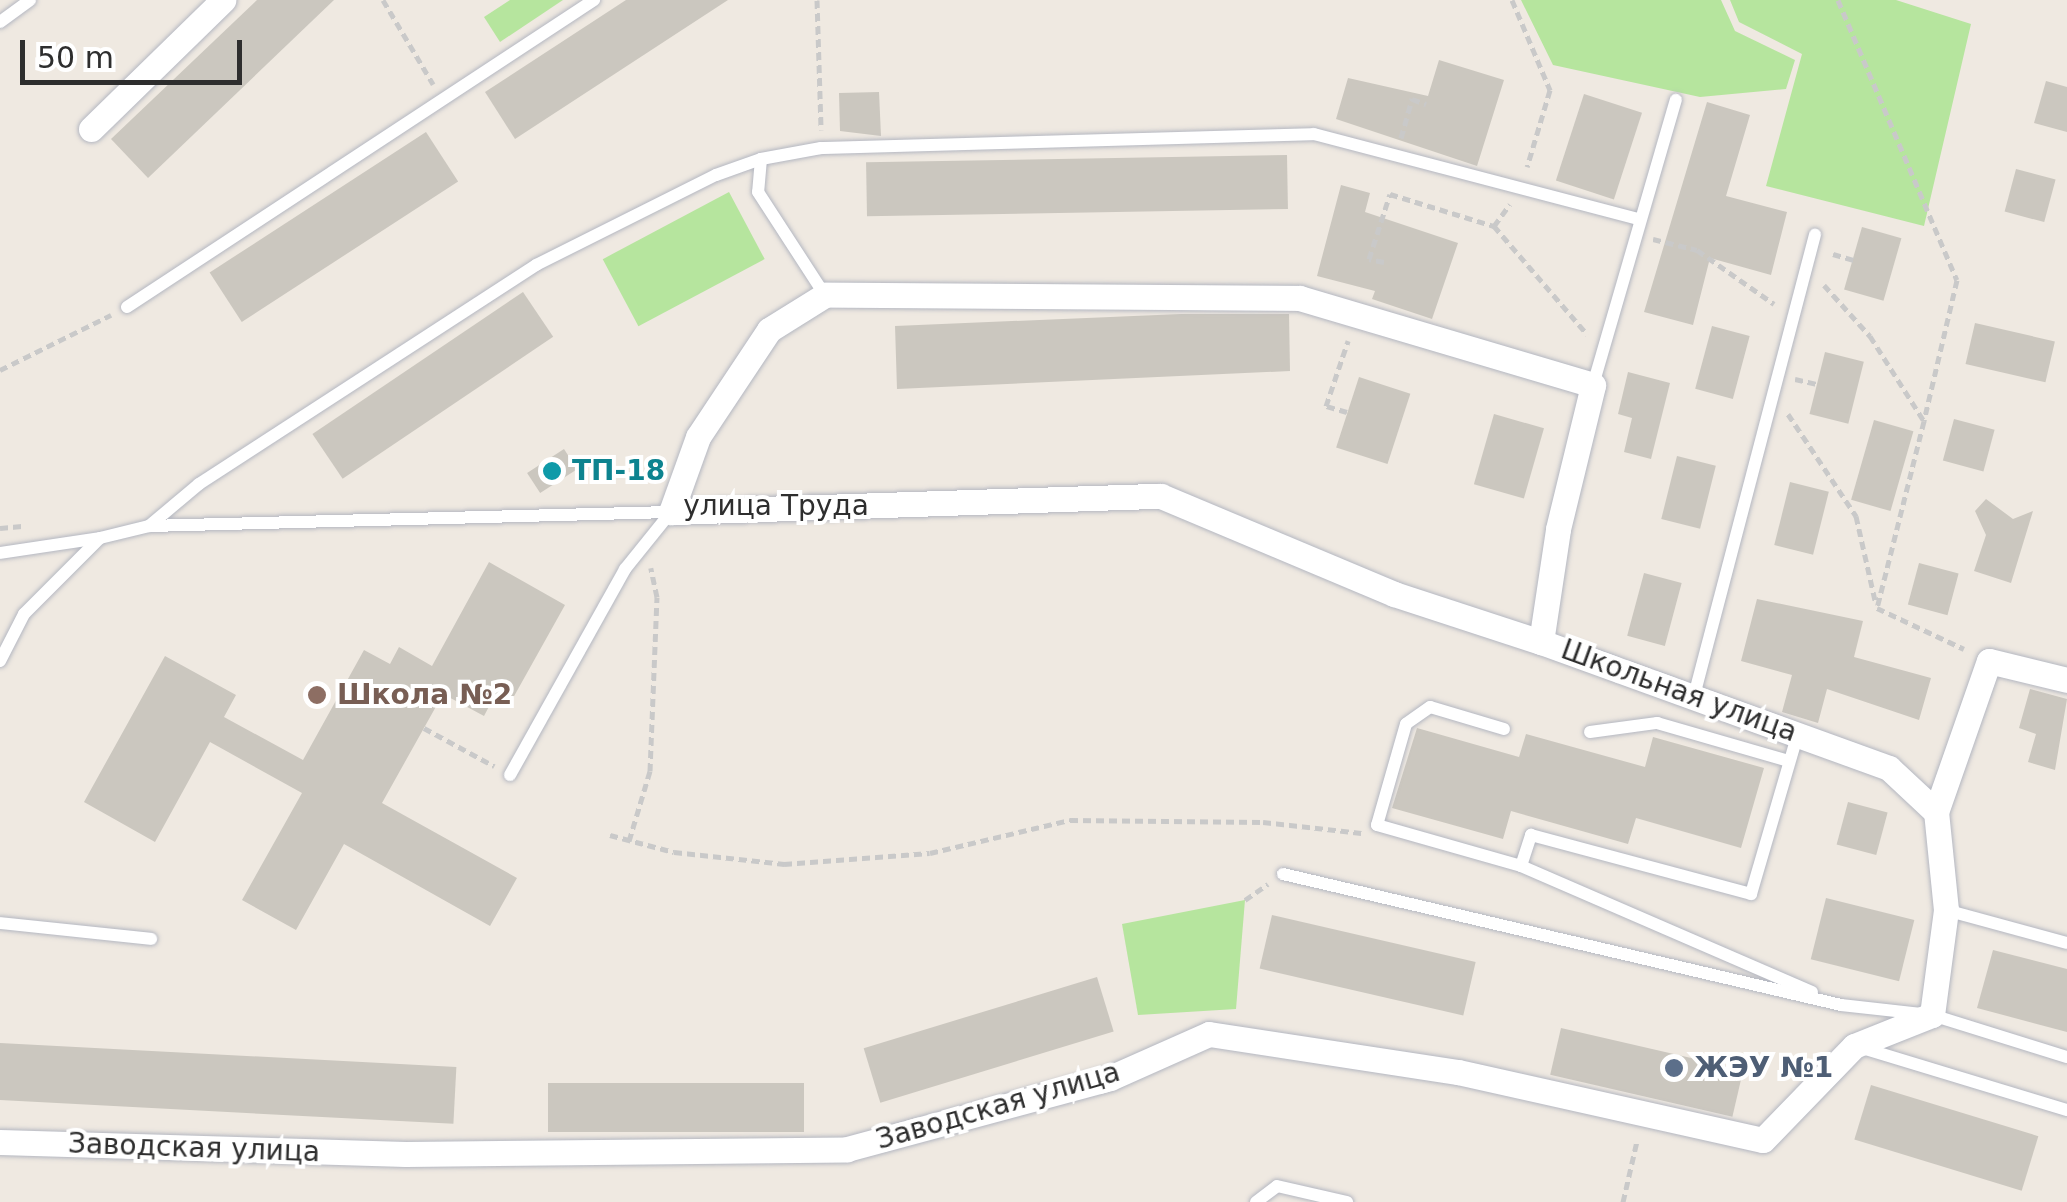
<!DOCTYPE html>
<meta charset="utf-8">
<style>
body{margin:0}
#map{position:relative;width:2067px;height:1202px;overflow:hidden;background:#efe9e1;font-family:"DejaVu Sans",sans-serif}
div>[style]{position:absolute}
.green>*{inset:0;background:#b6e59e;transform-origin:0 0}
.building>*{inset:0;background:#cbc7bf;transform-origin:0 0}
.path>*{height:5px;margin-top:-2.5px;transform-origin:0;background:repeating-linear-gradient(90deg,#c9c9c9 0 8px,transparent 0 13px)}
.roads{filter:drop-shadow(0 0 2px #b4b7c1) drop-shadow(0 0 2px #b4b7c1)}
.service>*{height:12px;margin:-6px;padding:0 6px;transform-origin:6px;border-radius:6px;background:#fff}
.minor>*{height:25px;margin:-12.5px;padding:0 12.5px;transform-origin:12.5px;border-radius:12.5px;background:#fff}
.dots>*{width:28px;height:28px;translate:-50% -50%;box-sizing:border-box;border:5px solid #fff;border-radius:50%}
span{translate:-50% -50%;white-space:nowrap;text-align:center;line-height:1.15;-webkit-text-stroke:8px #fff;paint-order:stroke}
.culture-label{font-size:28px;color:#0d838f;font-weight:700}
.left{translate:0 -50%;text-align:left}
.street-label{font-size:28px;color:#2e2e2e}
.education-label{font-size:28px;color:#785e54;font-weight:700}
.service-label{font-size:28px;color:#4e5e75;font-weight:700}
.scale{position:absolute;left:20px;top:40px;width:222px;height:45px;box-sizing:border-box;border:5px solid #2e2e2e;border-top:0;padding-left:12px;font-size:30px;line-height:35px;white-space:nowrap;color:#2e2e2e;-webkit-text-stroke:8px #fff;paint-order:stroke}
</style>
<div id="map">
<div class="green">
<i style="clip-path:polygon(510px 0,563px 0,500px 42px,484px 17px)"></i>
<i style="clip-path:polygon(1521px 0,1721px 0,1735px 31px,1795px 60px,1786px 89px,1700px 97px,1553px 65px)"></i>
<i style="clip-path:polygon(1730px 0,1896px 0,1971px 24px,1924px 226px,1766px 186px,1802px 54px,1739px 22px)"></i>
<i style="left:729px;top:192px;width:76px;height:143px;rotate:62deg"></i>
<i style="clip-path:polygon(1245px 900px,1236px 1009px,1138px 1015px,1122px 924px)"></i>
</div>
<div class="building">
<i style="clip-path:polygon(257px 0,334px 0,148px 178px,111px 139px)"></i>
<i style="clip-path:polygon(626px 0,728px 0,515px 139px,485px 92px)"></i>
<i style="clip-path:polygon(1439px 60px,1504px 80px,1477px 166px,1336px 119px,1348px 78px,1428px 96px)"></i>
<i style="clip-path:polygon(2046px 81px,2067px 87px,2067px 132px,2034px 123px)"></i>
<i style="clip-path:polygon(879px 92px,881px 136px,840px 131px,839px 93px)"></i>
<i style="left:1584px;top:94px;width:61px;height:91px;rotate:18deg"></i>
<i style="clip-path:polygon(1707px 102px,1750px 115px,1726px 196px,1787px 212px,1771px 275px,1710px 258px,1693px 325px,1644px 312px)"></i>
<i style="left:426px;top:132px;width:59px;height:258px;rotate:57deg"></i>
<i style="left:1287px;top:155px;width:54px;height:421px;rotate:89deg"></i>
<i style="left:2016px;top:169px;width:41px;height:44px;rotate:15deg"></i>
<i style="clip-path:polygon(1341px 185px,1370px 193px,1365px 212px,1458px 243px,1432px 319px,1372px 299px,1375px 291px,1317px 276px)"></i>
<i style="left:1862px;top:227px;width:41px;height:65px;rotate:16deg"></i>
<i style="left:523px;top:292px;width:54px;height:254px;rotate:56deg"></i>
<i style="clip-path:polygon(1181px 314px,1289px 314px,1290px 371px,897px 389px,895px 326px)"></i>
<i style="left:1975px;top:323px;width:82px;height:42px;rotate:13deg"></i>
<i style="left:1712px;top:326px;width:39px;height:65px;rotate:15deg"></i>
<i style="left:1825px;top:352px;width:40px;height:64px;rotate:14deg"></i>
<i style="clip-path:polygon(1628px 372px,1670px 383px,1651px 459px,1624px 452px,1632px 418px,1618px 414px)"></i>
<i style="left:1359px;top:377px;width:54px;height:74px;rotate:18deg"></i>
<i style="left:1494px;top:414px;width:52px;height:73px;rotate:16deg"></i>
<i style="left:1954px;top:419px;width:42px;height:43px;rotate:15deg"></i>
<i style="left:1874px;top:420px;width:41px;height:83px;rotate:16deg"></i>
<i style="left:564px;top:449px;width:24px;height:44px;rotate:57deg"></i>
<i style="left:1677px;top:456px;width:40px;height:65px;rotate:14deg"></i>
<i style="left:1790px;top:482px;width:40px;height:65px;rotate:14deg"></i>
<i style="clip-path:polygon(1986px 499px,2013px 519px,2033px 511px,2011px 583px,1974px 571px,1986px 535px,1975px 511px)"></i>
<i style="clip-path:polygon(489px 562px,565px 605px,508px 707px,493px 699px,484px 716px,443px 694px,382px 803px,517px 878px,490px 926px,344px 844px,296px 930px,242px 900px,302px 793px,210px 742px,155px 842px,84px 802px,165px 656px,236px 695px,224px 717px,303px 760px,364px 650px,390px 664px,399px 647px,432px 666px)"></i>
<i style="left:1919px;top:563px;width:41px;height:43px;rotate:15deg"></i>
<i style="left:1644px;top:573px;width:39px;height:65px;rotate:15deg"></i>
<i style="clip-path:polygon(1757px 599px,1863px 621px,1854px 657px,1931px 678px,1919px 720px,1827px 689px,1818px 723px,1782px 712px,1792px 675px,1741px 661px)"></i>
<i style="clip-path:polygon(2030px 689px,2067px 699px,2055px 770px,2028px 762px,2036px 734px,2019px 728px)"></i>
<i style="clip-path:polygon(1417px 728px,1519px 757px,1526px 734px,1645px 767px,1653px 737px,1764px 768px,1741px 848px,1636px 818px,1628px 844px,1511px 811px,1503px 839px,1392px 808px)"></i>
<i style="left:1848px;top:802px;width:41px;height:44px;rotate:15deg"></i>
<i style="left:1826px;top:898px;width:91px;height:63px;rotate:14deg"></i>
<i style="left:1272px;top:915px;width:209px;height:55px;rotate:13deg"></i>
<i style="clip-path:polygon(1993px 950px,2067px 969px,2067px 1032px,1977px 1008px)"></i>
<i style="left:1097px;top:977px;width:57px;height:244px;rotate:73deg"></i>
<i style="left:1561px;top:1028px;width:187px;height:48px;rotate:13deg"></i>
<i style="left:0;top:1043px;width:457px;height:57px;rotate:3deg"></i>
<i style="left:804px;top:1083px;width:49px;height:256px;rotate:90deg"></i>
<i style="left:1871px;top:1085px;width:175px;height:57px;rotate:17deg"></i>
</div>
<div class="path">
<i style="left:383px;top:0;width:98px;rotate:59.2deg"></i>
<i style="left:817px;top:0;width:130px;rotate:88.2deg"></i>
<i style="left:1512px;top:0;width:98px;rotate:67.1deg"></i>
<i style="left:1550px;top:90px;width:80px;rotate:106.6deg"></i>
<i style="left:1838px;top:0;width:304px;rotate:67deg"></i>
<i style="left:1957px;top:280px;width:145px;rotate:103.2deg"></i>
<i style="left:1401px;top:138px;width:41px;rotate:-74.2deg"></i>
<i style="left:1412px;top:99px;width:15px;rotate:20deg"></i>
<i style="left:1494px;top:226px;width:27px;rotate:-54deg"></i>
<i style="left:1653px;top:239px;width:45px;rotate:14deg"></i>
<i style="left:1697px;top:250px;width:94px;rotate:35deg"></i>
<i style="left:1833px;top:254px;width:22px;rotate:16deg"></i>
<i style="left:1384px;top:262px;width:15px;rotate:-169deg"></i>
<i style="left:1369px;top:259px;width:68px;rotate:-72.1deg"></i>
<i style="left:1390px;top:194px;width:109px;rotate:17.1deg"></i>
<i style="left:1494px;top:226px;width:143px;rotate:49.3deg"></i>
<i style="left:1824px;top:285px;width:69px;rotate:48deg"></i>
<i style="left:1870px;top:336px;width:101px;rotate:57.6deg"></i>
<i style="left:1924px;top:421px;width:193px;rotate:104.1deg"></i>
<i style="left:1877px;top:608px;width:96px;rotate:25.2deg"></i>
<i style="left:0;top:370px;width:124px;rotate:-26.4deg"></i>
<i style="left:1795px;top:379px;width:23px;rotate:13deg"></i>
<i style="left:1347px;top:412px;width:22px;rotate:-164deg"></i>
<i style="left:1326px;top:406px;width:69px;rotate:-71.3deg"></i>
<i style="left:1788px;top:414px;width:123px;rotate:56.3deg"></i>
<i style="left:1856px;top:516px;width:91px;rotate:77.3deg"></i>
<i style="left:0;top:528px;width:22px;rotate:-5deg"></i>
<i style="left:424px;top:728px;width:80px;rotate:28.5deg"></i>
<i style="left:610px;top:835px;width:66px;rotate:14.9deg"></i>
<i style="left:674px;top:852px;width:111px;rotate:6.2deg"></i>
<i style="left:784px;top:864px;width:146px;rotate:-4.3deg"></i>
<i style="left:930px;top:853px;width:144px;rotate:-13.3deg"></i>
<i style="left:1070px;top:820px;width:193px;rotate:0.6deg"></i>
<i style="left:1263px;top:822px;width:99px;rotate:6.4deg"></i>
<i style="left:629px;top:841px;width:73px;rotate:-73.3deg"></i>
<i style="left:650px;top:771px;width:174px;rotate:-87.7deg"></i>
<i style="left:657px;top:597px;width:30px;rotate:-102deg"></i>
<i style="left:1245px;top:900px;width:28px;rotate:-35deg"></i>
<i style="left:1623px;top:1202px;width:63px;rotate:-77.1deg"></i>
</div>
<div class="roads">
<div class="service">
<i style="left:0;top:22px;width:37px;rotate:-36deg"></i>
<i style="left:761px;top:159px;width:33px;rotate:95deg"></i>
<i style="left:758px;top:192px;width:123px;rotate:57deg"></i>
<i style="left:127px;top:307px;width:559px;rotate:-33.32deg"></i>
<i style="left:1593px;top:385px;width:297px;rotate:-73.8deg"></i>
<i style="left:149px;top:526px;width:65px;rotate:-40deg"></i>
<i style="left:199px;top:484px;width:402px;rotate:-33deg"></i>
<i style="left:536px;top:265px;width:201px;rotate:-26.6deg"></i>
<i style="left:716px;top:175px;width:48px;rotate:-19.6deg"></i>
<i style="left:761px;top:159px;width:61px;rotate:-10.4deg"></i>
<i style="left:821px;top:148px;width:493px;rotate:-1.6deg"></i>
<i style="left:1314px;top:134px;width:336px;rotate:14.7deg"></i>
<i style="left:0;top:553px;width:101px;rotate:-8.5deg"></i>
<i style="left:0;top:661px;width:53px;rotate:-62.9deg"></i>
<i style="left:24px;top:614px;width:107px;rotate:-45deg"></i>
<i style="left:100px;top:538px;width:50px;rotate:-13.8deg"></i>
<i style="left:149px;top:526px;width:522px;rotate:-1.54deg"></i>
<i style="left:1695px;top:692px;width:473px;rotate:-75.3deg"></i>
<i style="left:1504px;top:729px;width:77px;rotate:-163.4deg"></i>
<i style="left:1430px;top:707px;width:29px;rotate:145deg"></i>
<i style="left:1406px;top:724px;width:105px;rotate:106deg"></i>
<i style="left:1377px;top:825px;width:150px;rotate:15.9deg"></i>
<i style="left:1521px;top:866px;width:317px;rotate:23.4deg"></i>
<i style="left:1590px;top:732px;width:68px;rotate:-7.7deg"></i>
<i style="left:1657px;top:723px;width:137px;rotate:16.1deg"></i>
<i style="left:510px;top:775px;width:236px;rotate:-60.8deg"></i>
<i style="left:625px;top:569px;width:73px;rotate:-51.1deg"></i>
<i style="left:1521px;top:866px;width:33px;rotate:-72deg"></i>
<i style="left:1531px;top:835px;width:228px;rotate:15deg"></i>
<i style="left:1751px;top:894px;width:168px;rotate:-73.7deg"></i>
<i style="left:1283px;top:874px;width:573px;rotate:13.21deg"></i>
<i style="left:1841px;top:1005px;width:92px;rotate:6.3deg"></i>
<i style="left:1932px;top:1015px;width:141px;rotate:17.3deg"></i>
<i style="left:1946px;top:910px;width:125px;rotate:15.3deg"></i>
<i style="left:0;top:923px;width:152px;rotate:6deg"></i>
<i style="left:1859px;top:1047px;width:217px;rotate:16.9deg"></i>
<i style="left:1256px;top:1202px;width:26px;rotate:-37deg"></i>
<i style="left:1277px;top:1186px;width:72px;rotate:12.9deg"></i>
</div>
<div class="minor">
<i style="left:91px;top:129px;width:185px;rotate:-44.3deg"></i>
<i style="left:1936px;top:812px;width:160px;rotate:-70.7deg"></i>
<i style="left:1989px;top:661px;width:80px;rotate:13.7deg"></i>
<i style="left:0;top:1142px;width:406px;rotate:1.7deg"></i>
<i style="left:406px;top:1154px;width:441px;rotate:-0.6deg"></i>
<i style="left:847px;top:1149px;width:272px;rotate:-15.1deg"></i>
<i style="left:1110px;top:1078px;width:108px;rotate:-24deg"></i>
<i style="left:1209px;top:1034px;width:252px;rotate:8.7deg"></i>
<i style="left:1458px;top:1072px;width:312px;rotate:12.6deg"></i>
<i style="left:1763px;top:1140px;width:131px;rotate:-45.9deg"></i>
<i style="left:1854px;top:1046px;width:84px;rotate:-21.7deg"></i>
<i style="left:1932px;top:1015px;width:106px;rotate:-82.4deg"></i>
<i style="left:1946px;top:910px;width:99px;rotate:-95.8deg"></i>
<i style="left:1936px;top:812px;width:64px;rotate:-136.9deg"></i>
<i style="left:1889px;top:768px;width:370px;rotate:-160.1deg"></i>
<i style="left:1541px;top:642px;width:114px;rotate:-81.4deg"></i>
<i style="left:1558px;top:529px;width:148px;rotate:-76.3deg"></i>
<i style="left:1593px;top:385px;width:306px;rotate:-163.5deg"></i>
<i style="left:1300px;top:298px;width:475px;rotate:-179.6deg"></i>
<i style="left:825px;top:295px;width:66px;rotate:148deg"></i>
<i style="left:769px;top:330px;width:128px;rotate:123.6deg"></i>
<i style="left:698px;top:437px;width:80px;rotate:109.8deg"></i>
<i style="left:671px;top:512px;width:490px;rotate:-1.9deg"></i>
<i style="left:1161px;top:496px;width:253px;rotate:22.8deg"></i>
<i style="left:1394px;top:594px;width:155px;rotate:18.1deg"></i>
</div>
</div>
<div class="dots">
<i style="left:552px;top:471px;background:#0f9aa8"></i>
<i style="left:317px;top:695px;background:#8d6e63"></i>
<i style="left:1674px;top:1068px;background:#5c6f8a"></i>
</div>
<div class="culture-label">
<span class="left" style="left:572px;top:471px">ТП-18</span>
</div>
<div class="street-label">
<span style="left:776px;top:506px">улица Труда</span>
<span style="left:1679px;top:691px;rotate:20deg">Школьная улица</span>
<span style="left:998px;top:1106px;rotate:-16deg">Заводская улица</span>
<span style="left:194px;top:1148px;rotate:2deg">Заводская улица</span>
</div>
<div class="education-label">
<span class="left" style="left:337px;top:695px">Школа №2</span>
</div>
<div class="service-label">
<span class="left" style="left:1694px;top:1068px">ЖЭУ №1</span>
</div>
<div class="scale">50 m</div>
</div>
